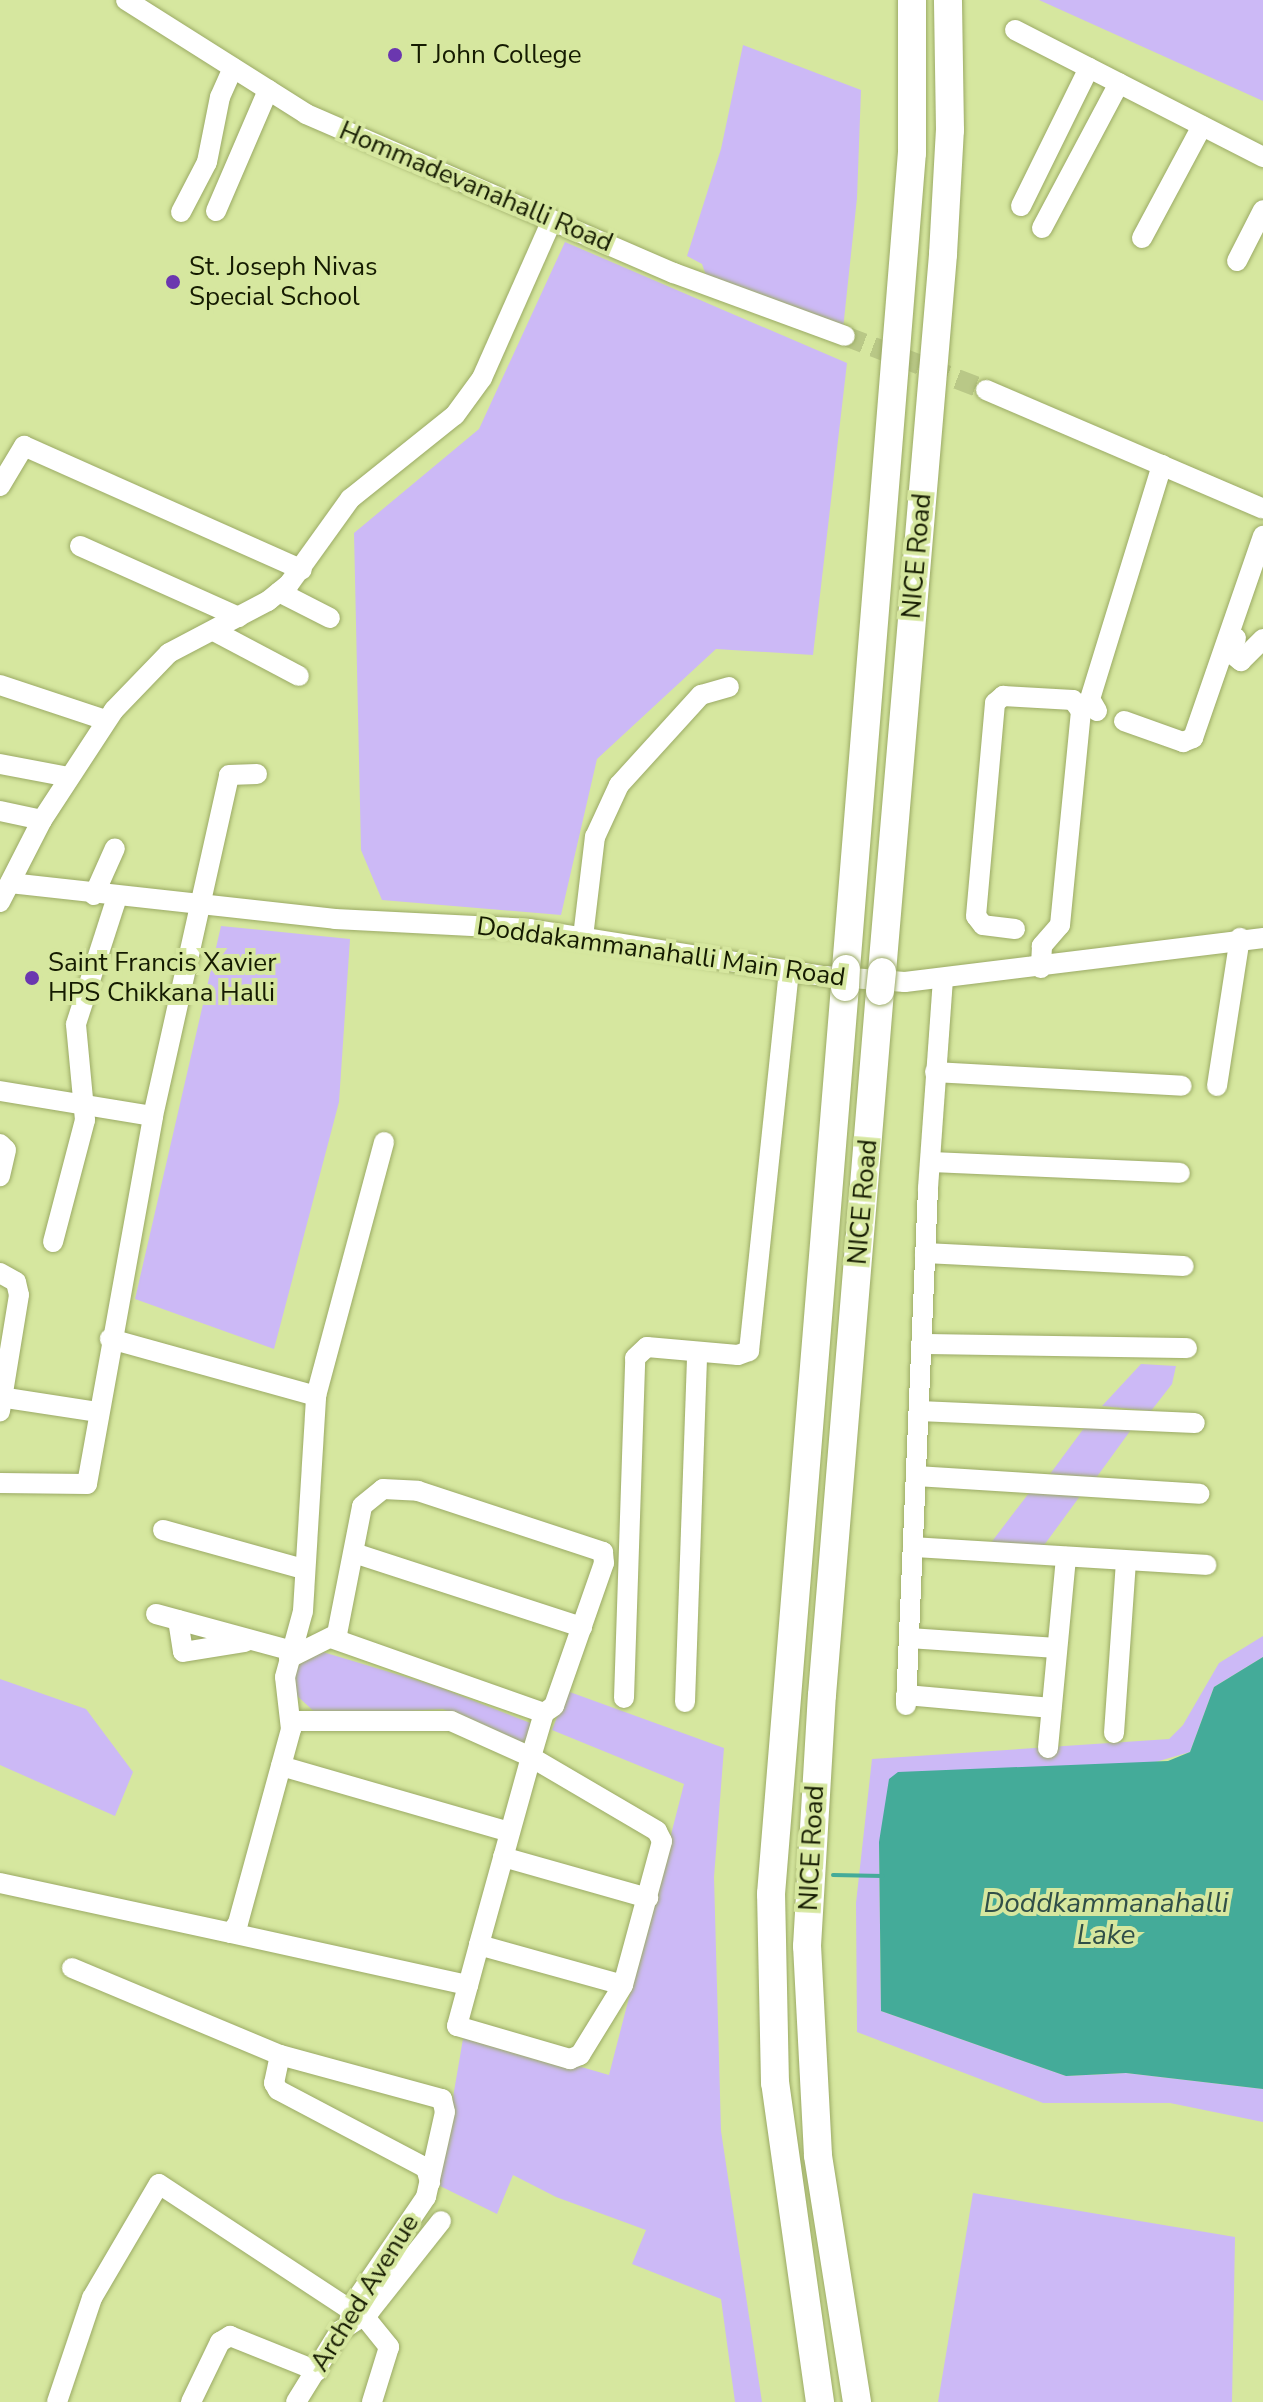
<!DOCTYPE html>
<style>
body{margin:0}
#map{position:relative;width:1263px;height:2402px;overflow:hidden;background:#d6e79f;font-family:"Nunito Sans",sans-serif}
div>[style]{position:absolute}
.green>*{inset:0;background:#ccb9f6}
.water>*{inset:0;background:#44ab99}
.stream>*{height:4px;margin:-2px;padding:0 2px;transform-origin:2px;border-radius:2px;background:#44ab99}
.minor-tunnel>*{height:20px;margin-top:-10px;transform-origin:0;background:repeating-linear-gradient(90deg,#b9c887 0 20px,transparent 0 30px)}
.roads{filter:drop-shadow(0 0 2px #9baa65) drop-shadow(0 0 2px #9baa65)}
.minor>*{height:20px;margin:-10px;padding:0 10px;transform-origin:10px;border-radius:10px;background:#fff}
.highway>*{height:28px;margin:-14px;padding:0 14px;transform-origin:14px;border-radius:14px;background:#fff}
.bridges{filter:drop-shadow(0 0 2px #9baa65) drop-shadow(0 0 2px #9baa65)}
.highway-bridge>*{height:28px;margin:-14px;padding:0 14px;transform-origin:14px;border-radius:14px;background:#fff}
.dots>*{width:22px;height:22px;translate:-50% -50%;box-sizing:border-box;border:4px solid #d6e79f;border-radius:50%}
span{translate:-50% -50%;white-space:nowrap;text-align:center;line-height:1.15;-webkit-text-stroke:8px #d6e79f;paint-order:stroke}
.poi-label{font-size:26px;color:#151b01}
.left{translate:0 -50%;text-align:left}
.street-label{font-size:26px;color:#151b01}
.water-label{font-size:28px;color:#304f48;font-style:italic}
</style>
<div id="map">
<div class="green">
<i style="clip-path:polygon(1039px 0,1263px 0,1263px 101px)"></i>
<i style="clip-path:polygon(743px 45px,861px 90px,857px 198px,843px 329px,708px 281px,702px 264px,687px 256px,721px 149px)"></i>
<i style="clip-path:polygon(565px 242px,847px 363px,813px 655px,716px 649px,597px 759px,561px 915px,382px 900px,361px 850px,354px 533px,479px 429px)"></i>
<i style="clip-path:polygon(221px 926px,350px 939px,339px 1102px,274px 1349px,135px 1299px)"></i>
<i style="clip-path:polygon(1141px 1364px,1176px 1366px,1172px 1384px,1151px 1411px,1102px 1406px)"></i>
<i style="clip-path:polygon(1087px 1424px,1133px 1427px,1096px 1478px,1050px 1474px)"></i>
<i style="clip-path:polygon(1032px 1489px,1083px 1492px,1042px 1548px,990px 1544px)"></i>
<i style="clip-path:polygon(1263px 1636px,1263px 1657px,1214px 1687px,1190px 1752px,879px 1842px,881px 2011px,1066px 2076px,1126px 2073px,1263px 2089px,1263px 2122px,1170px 2103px,1043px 2103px,857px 2032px,856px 1903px,872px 1759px,1169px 1739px,1183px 1725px,1219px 1663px)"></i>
<i style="clip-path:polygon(323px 1652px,436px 1686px,533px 1724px,527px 1747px,443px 1709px,319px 1716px,294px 1693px,291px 1679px,301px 1661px)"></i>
<i style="clip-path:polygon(0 1679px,86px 1709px,133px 1772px,115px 1816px,0 1765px)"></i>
<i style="clip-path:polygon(567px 1691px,724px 1748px,714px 1877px,721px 2131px,762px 2402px,735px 2402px,721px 2299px,632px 2264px,646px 2230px,556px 2197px,513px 2175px,497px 2214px,438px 2185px,464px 2033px,609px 2075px,684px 1784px,552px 1730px)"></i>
<i style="clip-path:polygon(973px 2193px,1235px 2237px,1232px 2402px,938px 2402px)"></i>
</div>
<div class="water">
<i style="clip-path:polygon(1263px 1657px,1263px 2089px,1126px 2073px,1066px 2076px,881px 2011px,879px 1842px,889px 1779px,898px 1772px,1168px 1761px,1190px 1752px,1214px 1687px)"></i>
</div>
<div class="stream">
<i style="left:833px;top:1875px;width:50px;rotate:1.1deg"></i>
</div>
<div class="minor-tunnel">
<i style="left:845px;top:336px;width:151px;rotate:21deg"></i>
</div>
<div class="roads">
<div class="minor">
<i style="left:126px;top:0;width:213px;rotate:32.3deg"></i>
<i style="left:306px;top:114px;width:401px;rotate:23.4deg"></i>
<i style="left:674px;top:273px;width:182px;rotate:20.2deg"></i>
<i style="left:1015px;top:30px;width:279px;rotate:27.1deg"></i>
<i style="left:1021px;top:206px;width:154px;rotate:-63.8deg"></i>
<i style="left:216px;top:211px;width:132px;rotate:-66.7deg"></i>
<i style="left:181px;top:212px;width:56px;rotate:-62.5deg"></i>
<i style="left:207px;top:162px;width:66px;rotate:-78.7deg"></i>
<i style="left:220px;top:97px;width:32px;rotate:-66deg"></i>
<i style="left:1042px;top:228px;width:164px;rotate:-62deg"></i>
<i style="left:1142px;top:238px;width:127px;rotate:-61.8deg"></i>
<i style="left:1237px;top:261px;width:57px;rotate:-63deg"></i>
<i style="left:986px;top:390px;width:301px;rotate:23.2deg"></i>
<i style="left:0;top:486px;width:47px;rotate:-59deg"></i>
<i style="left:24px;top:446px;width:304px;rotate:24deg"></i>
<i style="left:80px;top:546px;width:174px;rotate:24.1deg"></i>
<i style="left:279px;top:592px;width:57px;rotate:27deg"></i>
<i style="left:214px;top:631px;width:96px;rotate:27.9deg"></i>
<i style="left:1236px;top:638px;width:16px;rotate:108deg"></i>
<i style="left:1231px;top:653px;width:13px;rotate:39deg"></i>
<i style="left:1241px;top:661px;width:31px;rotate:-45deg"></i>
<i style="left:0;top:685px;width:111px;rotate:18.4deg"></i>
<i style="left:1097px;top:711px;width:14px;rotate:-120deg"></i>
<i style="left:1090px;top:699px;width:245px;rotate:-72.9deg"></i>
<i style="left:1124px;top:721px;width:63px;rotate:19.6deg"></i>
<i style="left:1183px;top:742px;width:11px;rotate:-22deg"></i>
<i style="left:1193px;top:738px;width:214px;rotate:-70.9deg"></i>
<i style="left:0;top:764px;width:70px;rotate:10.7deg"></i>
<i style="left:0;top:811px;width:43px;rotate:12.1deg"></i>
<i style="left:10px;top:883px;width:327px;rotate:6.3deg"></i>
<i style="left:335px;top:919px;width:195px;rotate:2.9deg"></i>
<i style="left:530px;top:929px;width:299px;rotate:9.1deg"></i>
<i style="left:825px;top:976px;width:80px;rotate:4.3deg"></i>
<i style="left:905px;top:982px;width:361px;rotate:-7deg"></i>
<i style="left:94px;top:895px;width:51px;rotate:-65.9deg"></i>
<i style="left:0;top:902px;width:92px;rotate:-62.9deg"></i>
<i style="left:42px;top:820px;width:131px;rotate:-56.8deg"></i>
<i style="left:114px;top:710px;width:79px;rotate:-46deg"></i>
<i style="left:169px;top:653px;width:112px;rotate:-27.7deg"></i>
<i style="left:268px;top:601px;width:27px;rotate:-39deg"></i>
<i style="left:289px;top:584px;width:105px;rotate:-54.3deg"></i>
<i style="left:350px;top:499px;width:134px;rotate:-38.7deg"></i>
<i style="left:455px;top:415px;width:46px;rotate:-53.9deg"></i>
<i style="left:482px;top:378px;width:173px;rotate:-66.1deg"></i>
<i style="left:1015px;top:929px;width:32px;rotate:-173deg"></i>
<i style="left:983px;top:925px;width:11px;rotate:-128deg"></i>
<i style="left:976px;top:916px;width:214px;rotate:-84.9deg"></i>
<i style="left:995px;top:703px;width:11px;rotate:-41deg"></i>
<i style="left:1003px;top:696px;width:70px;rotate:3.3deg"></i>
<i style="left:1073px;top:700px;width:14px;rotate:54deg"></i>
<i style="left:1081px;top:711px;width:215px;rotate:95.6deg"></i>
<i style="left:1060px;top:925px;width:28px;rotate:131deg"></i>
<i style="left:1042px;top:946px;width:22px;rotate:93deg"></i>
<i style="left:583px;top:937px;width:101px;rotate:-83.2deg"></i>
<i style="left:595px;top:837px;width:57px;rotate:-65.2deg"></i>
<i style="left:619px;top:785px;width:122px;rotate:-47.7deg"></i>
<i style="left:701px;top:695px;width:29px;rotate:-16deg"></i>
<i style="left:935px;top:1072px;width:247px;rotate:3.2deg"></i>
<i style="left:1217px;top:1086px;width:150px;rotate:-81.2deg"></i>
<i style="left:0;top:1091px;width:155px;rotate:9.3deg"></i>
<i style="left:0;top:1144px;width:8px;rotate:45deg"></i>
<i style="left:6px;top:1150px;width:27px;rotate:103deg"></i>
<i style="left:930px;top:1162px;width:250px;rotate:2.5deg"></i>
<i style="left:53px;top:1242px;width:126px;rotate:-75.3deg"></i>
<i style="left:85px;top:1120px;width:96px;rotate:-95.4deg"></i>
<i style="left:76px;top:1024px;width:133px;rotate:-72.1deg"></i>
<i style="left:925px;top:1253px;width:259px;rotate:2.9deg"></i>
<i style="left:0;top:1273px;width:18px;rotate:29deg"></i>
<i style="left:16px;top:1282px;width:13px;rotate:77deg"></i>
<i style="left:19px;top:1295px;width:118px;rotate:99.3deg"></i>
<i style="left:921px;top:1344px;width:266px;rotate:0.9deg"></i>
<i style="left:316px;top:1396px;width:263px;rotate:-75deg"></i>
<i style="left:0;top:1397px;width:98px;rotate:8.8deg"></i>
<i style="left:919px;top:1411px;width:276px;rotate:2.5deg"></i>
<i style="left:916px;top:1476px;width:284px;rotate:3.6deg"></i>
<i style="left:0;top:1483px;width:87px;rotate:0.7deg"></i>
<i style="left:87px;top:1484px;width:374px;rotate:-79.8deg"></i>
<i style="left:153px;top:1116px;width:349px;rotate:-77.4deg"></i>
<i style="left:229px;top:775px;width:28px;rotate:-2deg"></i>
<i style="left:163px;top:1530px;width:146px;rotate:15.5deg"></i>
<i style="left:913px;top:1547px;width:294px;rotate:3.5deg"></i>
<i style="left:354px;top:1553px;width:240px;rotate:18deg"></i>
<i style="left:156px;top:1614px;width:141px;rotate:15.2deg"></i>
<i style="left:178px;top:1620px;width:32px;rotate:81deg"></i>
<i style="left:183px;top:1652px;width:63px;rotate:-9.2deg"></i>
<i style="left:909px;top:1638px;width:148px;rotate:3.9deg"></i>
<i style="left:334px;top:1639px;width:223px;rotate:19.4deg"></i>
<i style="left:289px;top:1658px;width:54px;rotate:-26.6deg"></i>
<i style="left:337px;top:1634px;width:130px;rotate:-78.9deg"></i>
<i style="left:362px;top:1506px;width:27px;rotate:-39deg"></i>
<i style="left:383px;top:1489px;width:35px;rotate:3deg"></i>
<i style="left:418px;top:1491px;width:195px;rotate:18.2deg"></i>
<i style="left:603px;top:1552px;width:11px;rotate:85deg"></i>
<i style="left:604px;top:1563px;width:151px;rotate:109.3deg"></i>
<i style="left:554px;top:1706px;width:12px;rotate:145deg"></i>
<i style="left:544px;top:1713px;width:46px;rotate:106.5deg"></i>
<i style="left:531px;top:1757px;width:195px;rotate:105.5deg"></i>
<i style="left:479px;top:1945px;width:84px;rotate:105.2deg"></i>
<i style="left:457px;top:2026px;width:118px;rotate:16.3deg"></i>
<i style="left:570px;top:2059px;width:11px;rotate:-22deg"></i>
<i style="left:580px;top:2055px;width:82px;rotate:-58.4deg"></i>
<i style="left:623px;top:1985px;width:149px;rotate:-74.8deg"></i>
<i style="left:662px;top:1841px;width:11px;rotate:-117deg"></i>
<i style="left:657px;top:1831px;width:146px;rotate:-149.6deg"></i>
<i style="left:531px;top:1757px;width:88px;rotate:-155.8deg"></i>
<i style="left:451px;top:1721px;width:159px;rotate:180deg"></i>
<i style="left:906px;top:1695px;width:146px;rotate:5.1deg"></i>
<i style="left:624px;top:1698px;width:340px;rotate:-88.1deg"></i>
<i style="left:635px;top:1358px;width:16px;rotate:-43deg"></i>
<i style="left:647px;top:1347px;width:91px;rotate:5deg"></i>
<i style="left:738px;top:1355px;width:12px;rotate:-20deg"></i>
<i style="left:749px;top:1351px;width:383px;rotate:-84deg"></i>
<i style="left:685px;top:1702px;width:350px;rotate:-88deg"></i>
<i style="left:906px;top:1705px;width:517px;rotate:-87.56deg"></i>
<i style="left:928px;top:1188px;width:208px;rotate:-85.9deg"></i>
<i style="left:1114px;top:1733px;width:172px;rotate:-86deg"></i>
<i style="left:1048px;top:1748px;width:192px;rotate:-84.6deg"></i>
<i style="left:281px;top:1766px;width:238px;rotate:16.1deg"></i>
<i style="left:503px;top:1857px;width:151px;rotate:15.8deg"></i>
<i style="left:0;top:1883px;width:236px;rotate:12.2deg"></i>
<i style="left:231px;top:1933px;width:12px;rotate:-55deg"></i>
<i style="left:238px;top:1923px;width:201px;rotate:-74.7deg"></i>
<i style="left:291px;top:1729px;width:52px;rotate:-96.6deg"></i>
<i style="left:285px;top:1677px;width:68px;rotate:-74.7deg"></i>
<i style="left:303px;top:1611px;width:215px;rotate:-86.5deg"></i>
<i style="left:316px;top:1396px;width:214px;rotate:-164.5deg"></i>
<i style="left:231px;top:1933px;width:243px;rotate:12.4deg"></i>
<i style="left:479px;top:1945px;width:149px;rotate:15.5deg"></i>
<i style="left:72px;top:1968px;width:225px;rotate:22.7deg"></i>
<i style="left:280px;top:2055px;width:168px;rotate:15.2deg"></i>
<i style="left:442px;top:2099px;width:13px;rotate:77deg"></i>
<i style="left:445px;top:2112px;width:87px;rotate:102.6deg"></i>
<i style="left:426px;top:2197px;width:128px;rotate:124.2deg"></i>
<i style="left:354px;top:2303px;width:23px;rotate:105deg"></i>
<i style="left:280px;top:2055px;width:29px;rotate:102deg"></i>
<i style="left:274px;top:2083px;width:8px;rotate:60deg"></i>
<i style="left:278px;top:2090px;width:167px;rotate:27.8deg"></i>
<i style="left:426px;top:2168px;width:15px;rotate:74deg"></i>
<i style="left:364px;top:2316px;width:40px;rotate:51deg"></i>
<i style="left:389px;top:2347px;width:58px;rotate:107.2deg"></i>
<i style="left:57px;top:2402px;width:110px;rotate:-71.4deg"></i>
<i style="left:92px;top:2298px;width:132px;rotate:-59.6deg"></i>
<i style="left:159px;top:2184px;width:230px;rotate:33.3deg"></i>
<i style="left:191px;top:2402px;width:67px;rotate:-64.2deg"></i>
<i style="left:220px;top:2342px;width:12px;rotate:-31deg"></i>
<i style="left:230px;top:2336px;width:94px;rotate:21.9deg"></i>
<i style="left:296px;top:2402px;width:84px;rotate:-58.2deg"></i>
<i style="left:340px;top:2331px;width:35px;rotate:-33deg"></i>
<i style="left:369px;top:2312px;width:116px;rotate:-51.6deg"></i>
</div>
<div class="highway">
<i style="left:846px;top:969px;width:819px;rotate:-85.38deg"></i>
<i style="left:912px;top:153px;width:153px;rotate:-90deg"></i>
<i style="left:882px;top:972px;width:721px;rotate:-85.14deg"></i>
<i style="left:943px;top:254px;width:124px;rotate:-86.8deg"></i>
<i style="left:950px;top:130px;width:130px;rotate:-90.9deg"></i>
<i style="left:820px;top:2402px;width:322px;rotate:-98deg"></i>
<i style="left:775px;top:2083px;width:189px;rotate:-91.2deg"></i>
<i style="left:771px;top:1894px;width:910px;rotate:-85.34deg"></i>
<i style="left:857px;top:2402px;width:250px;rotate:-99deg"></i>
<i style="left:818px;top:2155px;width:209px;rotate:-93deg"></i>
<i style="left:807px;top:1946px;width:251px;rotate:-86.6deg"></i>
<i style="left:822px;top:1695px;width:706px;rotate:-85.29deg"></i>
</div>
</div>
<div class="bridges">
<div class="highway-bridge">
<i style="left:845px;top:987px;width:18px;rotate:-87deg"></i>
<i style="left:880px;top:991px;width:19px;rotate:-84deg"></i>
</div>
</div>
<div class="dots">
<i style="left:395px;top:55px;background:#6b37af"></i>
<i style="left:173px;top:282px;background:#6b37af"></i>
<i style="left:32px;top:978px;background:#6b37af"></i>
</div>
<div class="poi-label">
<span class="left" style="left:411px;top:55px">T John College</span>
<span class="left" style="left:189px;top:282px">St. Joseph Nivas<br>Special School</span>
<span class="left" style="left:48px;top:978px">Saint Francis Xavier<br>HPS Chikkana Halli</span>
</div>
<div class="street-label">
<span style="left:476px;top:187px;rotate:23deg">Hommadevanahalli Road</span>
<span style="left:917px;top:556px;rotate:-85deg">NICE Road</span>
<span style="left:661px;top:952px;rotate:8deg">Doddakammanahalli Main Road</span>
<span style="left:863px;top:1202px;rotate:-85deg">NICE Road</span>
<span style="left:812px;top:1848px;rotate:-87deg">NICE Road</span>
<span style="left:365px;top:2293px;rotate:-58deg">Arched Avenue</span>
</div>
<div class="water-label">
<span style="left:1106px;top:1919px">Doddkammanahalli<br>Lake</span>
</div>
</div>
